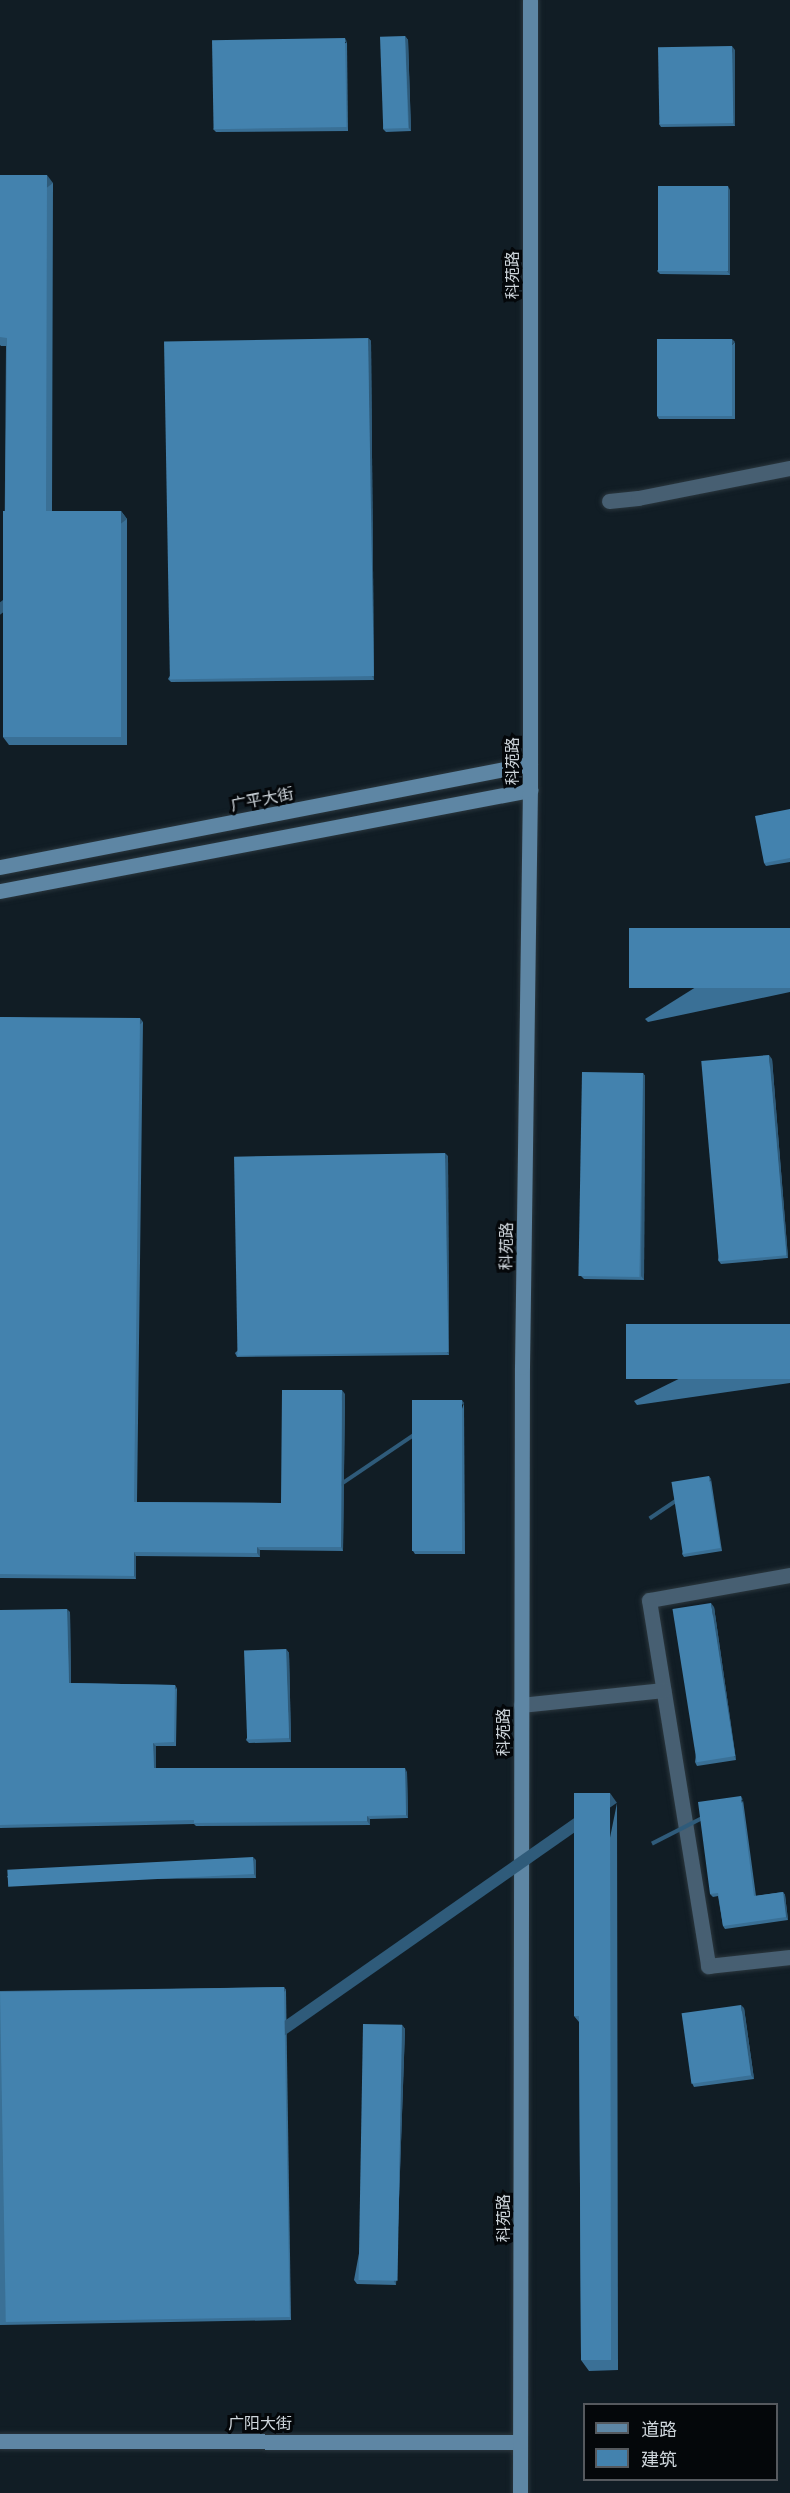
<!DOCTYPE html>
<meta charset="utf-8">
<style>
body{margin:0}
#map{position:relative;width:790px;height:2493px;overflow:hidden;background:#111d25;font-family:"PT Serif","Noto Sans SC",serif}
div>[style]{position:absolute}
.roads{filter:drop-shadow(0 0 2px #2b373e) drop-shadow(0 0 2px #2b373e)}
.street>*{height:15px;margin:-7.5px;padding:0 7.5px;transform-origin:7.5px;border-radius:7.5px;background:#475f72}
.secondary>*{height:15px;margin:-7.5px;padding:0 7.5px;transform-origin:7.5px;border-radius:7.5px;background:#5e86a4}
.wall>*{inset:0;background:#3a7096}
.shaded-wall>*{inset:0;background:#2f5b7a;transform-origin:0 0}
.building>*{inset:0;background:#4382ae;transform-origin:0 0}
span{translate:-50% -50%;white-space:nowrap;text-align:center;line-height:1.15;-webkit-text-stroke:6px #04070a;paint-order:stroke}
.street-label{font-size:16px;color:#ced5db}
.legend{position:absolute;left:583px;top:2403px;width:195px;height:78px;box-sizing:border-box;background:#04070a;border:2px solid #55595e;margin:0;padding:8px 10px;list-style:none;font-size:18px;color:#ced5db}
.legend li{display:flex;align-items:center;gap:12px;height:30px}
.legend b{width:30px;border:2px solid #55595e}
</style>
<div id="map">
<div class="roads">
<div class="street">
<i style="left:609px;top:501px;width:29px;rotate:-6deg"></i>
<i style="left:638px;top:498px;width:155px;rotate:-11.2deg"></i>
<i style="left:790px;top:1575px;width:143px;rotate:169.9deg"></i>
<i style="left:649px;top:1600px;width:371px;rotate:80.8deg"></i>
<i style="left:708px;top:1966px;width:82px;rotate:-6.3deg"></i>
<i style="left:521px;top:1705px;width:143px;rotate:-6deg"></i>
</div>
<div class="secondary">
<i style="left:0;top:867px;width:540px;rotate:-11deg"></i>
<i style="left:0;top:891px;width:540px;rotate:-10.79deg"></i>
<i style="left:0;top:2441px;width:520px;rotate:0.11deg"></i>
<i style="left:520px;top:2493px;width:1126px;rotate:-89.9deg"></i>
<i style="left:522px;top:1367px;width:577px;rotate:-89.21deg"></i>
<i style="left:530px;top:790px;width:790px;rotate:-90deg"></i>
</div>
</div>
<div class="wall">
<i style="clip-path:polygon(405px 36px,408px 40px,411px 131px,386px 132px,383px 129px)"></i>
<i style="clip-path:polygon(347px 42px,348px 131px,216px 132px,213px 129px)"></i>
<i style="clip-path:polygon(735px 50px,735px 126px,661px 127px,659px 124px)"></i>
<i style="clip-path:polygon(0 175px,53px 183px,52px 511px,121px 511px,127px 519px,127px 745px,9px 745px,3px 737px,6px 346px,1px 346px,0 345px)"></i>
<i style="clip-path:polygon(730px 190px,730px 275px,660px 274px,657px 271px)"></i>
<i style="clip-path:polygon(368px 338px,371px 341px,374px 680px,171px 682px,168px 679px)"></i>
<i style="clip-path:polygon(735px 342px,735px 419px,659px 419px,657px 416px)"></i>
<i style="clip-path:polygon(790px 809px,790px 862px,766px 866px,764px 863px)"></i>
<i style="clip-path:polygon(790px 928px,790px 992px,648px 1022px,645px 1019px)"></i>
<i style="clip-path:polygon(0 1017px,143px 1022px,137px 1502px,281px 1503px,345px 1394px,343px 1551px,260px 1550px,260px 1557px,136px 1556px,136px 1579px,0 1578px)"></i>
<i style="clip-path:polygon(772px 1059px,788px 1258px,721px 1264px,718px 1260px)"></i>
<i style="clip-path:polygon(643px 1073px,645px 1076px,644px 1280px,584px 1279px,581px 1276px)"></i>
<i style="clip-path:polygon(448px 1156px,449px 1355px,237px 1357px,235px 1353px)"></i>
<i style="clip-path:polygon(790px 1324px,790px 1383px,637px 1405px,634px 1401px)"></i>
<i style="clip-path:polygon(464px 1403px,465px 1554px,415px 1554px,413px 1551px)"></i>
<i style="clip-path:polygon(711px 1479px,722px 1551px,684px 1557px,682px 1554px)"></i>
<i style="clip-path:polygon(714px 1607px,736px 1760px,697px 1766px,695px 1762px)"></i>
<i style="clip-path:polygon(0 1610px,70px 1612px,71px 1683px,175px 1685px,177px 1689px,176px 1746px,156px 1746px,156px 1768px,407px 1772px,408px 1818px,370px 1819px,370px 1825px,196px 1826px,194px 1824px,0 1828px)"></i>
<i style="clip-path:polygon(286px 1649px,289px 1653px,291px 1742px,249px 1743px,246px 1740px)"></i>
<i style="clip-path:polygon(743px 1800px,756px 1896px,783px 1892px,785px 1895px,788px 1920px,725px 1929px,723px 1926px,718px 1896px,713px 1897px,710px 1894px)"></i>
<i style="clip-path:polygon(617px 1803px,618px 2370px,589px 2371px,581px 2360px,579px 2022px,574px 2016px)"></i>
<i style="clip-path:polygon(256px 1860px,256px 1878px,9px 1880px,7px 1876px)"></i>
<i style="clip-path:polygon(284px 1987px,286px 1990px,291px 2320px,0 2325px,0 1991px)"></i>
<i style="clip-path:polygon(744px 2008px,754px 2079px,694px 2087px,692px 2083px)"></i>
<i style="clip-path:polygon(402px 2025px,405px 2029px,396px 2285px,357px 2284px,354px 2280px)"></i>
</div>
<div class="shaded-wall">
<i style="clip-path:polygon(405px 36px,408px 40px,411px 131px,409px 128px)"></i>
<i style="left:345px;top:38px;width:4px;height:89px;rotate:63deg"></i>
<i style="clip-path:polygon(732px 46px,735px 50px,735px 126px,733px 123px)"></i>
<i style="left:47px;top:175px;width:10px;height:336px;rotate:53deg"></i>
<i style="clip-path:polygon(728px 186px,730px 190px,730px 275px,727px 271px)"></i>
<i style="clip-path:polygon(368px 338px,371px 341px,374px 680px,372px 676px)"></i>
<i style="left:732px;top:339px;width:4px;height:77px;rotate:45deg"></i>
<i style="left:121px;top:511px;width:10px;height:226px;rotate:53deg"></i>
<i style="left:140px;top:1018px;width:5px;height:484px;rotate:53deg"></i>
<i style="clip-path:polygon(769px 1055px,772px 1059px,788px 1258px,786px 1255px)"></i>
<i style="clip-path:polygon(643px 1073px,645px 1076px,644px 1280px,641px 1276px)"></i>
<i style="clip-path:polygon(445px 1153px,448px 1156px,449px 1355px,447px 1352px)"></i>
<i style="clip-path:polygon(342px 1390px,345px 1394px,343px 1551px,341px 1547px)"></i>
<i style="left:462px;top:1400px;width:4px;height:150px;rotate:56deg"></i>
<i style="left:709px;top:1476px;width:4px;height:73px;rotate:56deg"></i>
<i style="clip-path:polygon(257px 1547px,260px 1550px,260px 1557px,257px 1553px)"></i>
<i style="clip-path:polygon(134px 1552px,136px 1556px,136px 1579px,134px 1576px)"></i>
<i style="clip-path:polygon(711px 1603px,714px 1607px,736px 1760px,734px 1756px)"></i>
<i style="clip-path:polygon(67px 1609px,70px 1612px,71px 1687px,69px 1683px)"></i>
<i style="clip-path:polygon(286px 1649px,289px 1653px,291px 1742px,289px 1738px)"></i>
<i style="left:175px;top:1685px;width:4px;height:57px;rotate:63deg"></i>
<i style="clip-path:polygon(153px 1743px,156px 1746px,156px 1772px,154px 1768px)"></i>
<i style="clip-path:polygon(405px 1768px,407px 1772px,408px 1818px,406px 1815px)"></i>
<i style="left:610px;top:1793px;width:12px;height:567px;rotate:55deg"></i>
<i style="left:741px;top:1796px;width:4px;height:101px;rotate:63deg"></i>
<i style="clip-path:polygon(367px 1816px,370px 1819px,370px 1825px,367px 1821px)"></i>
<i style="clip-path:polygon(253px 1857px,256px 1860px,256px 1878px,254px 1874px)"></i>
<i style="clip-path:polygon(783px 1892px,785px 1895px,788px 1920px,786px 1917px)"></i>
<i style="left:284px;top:1987px;width:4px;height:330px;rotate:56deg"></i>
<i style="clip-path:polygon(741px 2005px,744px 2008px,754px 2079px,751px 2075px)"></i>
<i style="clip-path:polygon(402px 2025px,405px 2029px,396px 2285px,394px 2281px)"></i>
</div>
<div class="building">
<i style="left:405px;top:36px;width:92px;height:25px;rotate:88deg"></i>
<i style="left:345px;top:38px;width:89px;height:133px;rotate:89deg"></i>
<i style="left:732px;top:46px;width:77px;height:74px;rotate:89deg"></i>
<i style="clip-path:polygon(0 175px,47px 175px,46px 511px,121px 511px,121px 737px,3px 737px,3px 511px,5px 511px,7px 338px,0 337px)"></i>
<i style="left:658px;top:186px;width:70px;height:85px"></i>
<i style="left:368px;top:338px;width:338px;height:204px;rotate:89deg"></i>
<i style="left:657px;top:339px;width:75px;height:77px"></i>
<i style="clip-path:polygon(790px 809px,790px 858px,764px 863px,755px 816px)"></i>
<i style="left:790px;top:928px;width:60px;height:161px;rotate:90deg"></i>
<i style="clip-path:polygon(0 1017px,140px 1018px,134px 1502px,281px 1503px,282px 1390px,342px 1390px,341px 1547px,257px 1547px,257px 1553px,134px 1552px,134px 1576px,0 1574px)"></i>
<i style="left:769px;top:1055px;width:201px;height:68px;rotate:85deg"></i>
<i style="left:582px;top:1072px;width:61px;height:204px;rotate:1deg"></i>
<i style="left:445px;top:1153px;width:199px;height:211px;rotate:89deg"></i>
<i style="left:790px;top:1324px;width:55px;height:164px;rotate:90deg"></i>
<i style="left:412px;top:1400px;width:50px;height:151px"></i>
<i style="left:709px;top:1476px;width:73px;height:38px;rotate:81deg"></i>
<i style="left:711px;top:1603px;width:155px;height:39px;rotate:81deg"></i>
<i style="clip-path:polygon(67px 1609px,69px 1683px,175px 1685px,174px 1742px,153px 1743px,154px 1768px,405px 1768px,406px 1815px,367px 1816px,367px 1821px,194px 1823px,194px 1820px,0 1825px,0 1610px)"></i>
<i style="left:286px;top:1649px;width:89px;height:42px;rotate:88deg"></i>
<i style="clip-path:polygon(574px 1793px,610px 1793px,611px 2360px,581px 2360px,579px 2016px,574px 2016px)"></i>
<i style="clip-path:polygon(741px 1796px,754px 1896px,783px 1892px,786px 1917px,723px 1926px,718px 1893px,710px 1894px,698px 1802px)"></i>
<i style="left:253px;top:1857px;width:17px;height:246px;rotate:87deg"></i>
<i style="left:284px;top:1987px;width:330px;height:284px;rotate:89deg"></i>
<i style="left:741px;top:2005px;width:71px;height:60px;rotate:82deg"></i>
<i style="left:363px;top:2024px;width:39px;height:256px;rotate:1deg"></i>
</div>
<div class="street-label">
<span style="left:512px;top:275px;rotate:-90deg">科苑路</span>
<span style="left:512px;top:761px;rotate:-90deg">科苑路</span>
<span style="left:262px;top:799px;rotate:-11deg">广平大街</span>
<span style="left:506px;top:1246px;rotate:-89deg">科苑路</span>
<span style="left:503px;top:1732px;rotate:-90deg">科苑路</span>
<span style="left:503px;top:2218px;rotate:-90deg">科苑路</span>
<span style="left:260px;top:2423px">广阳大街</span>
</div>
<ul class="legend">
<li><b style="height:8px;background:#5e86a4"></b>道路</li>
<li><b style="height:16px;background:#4382ae"></b>建筑</li>
</ul>
</div>
